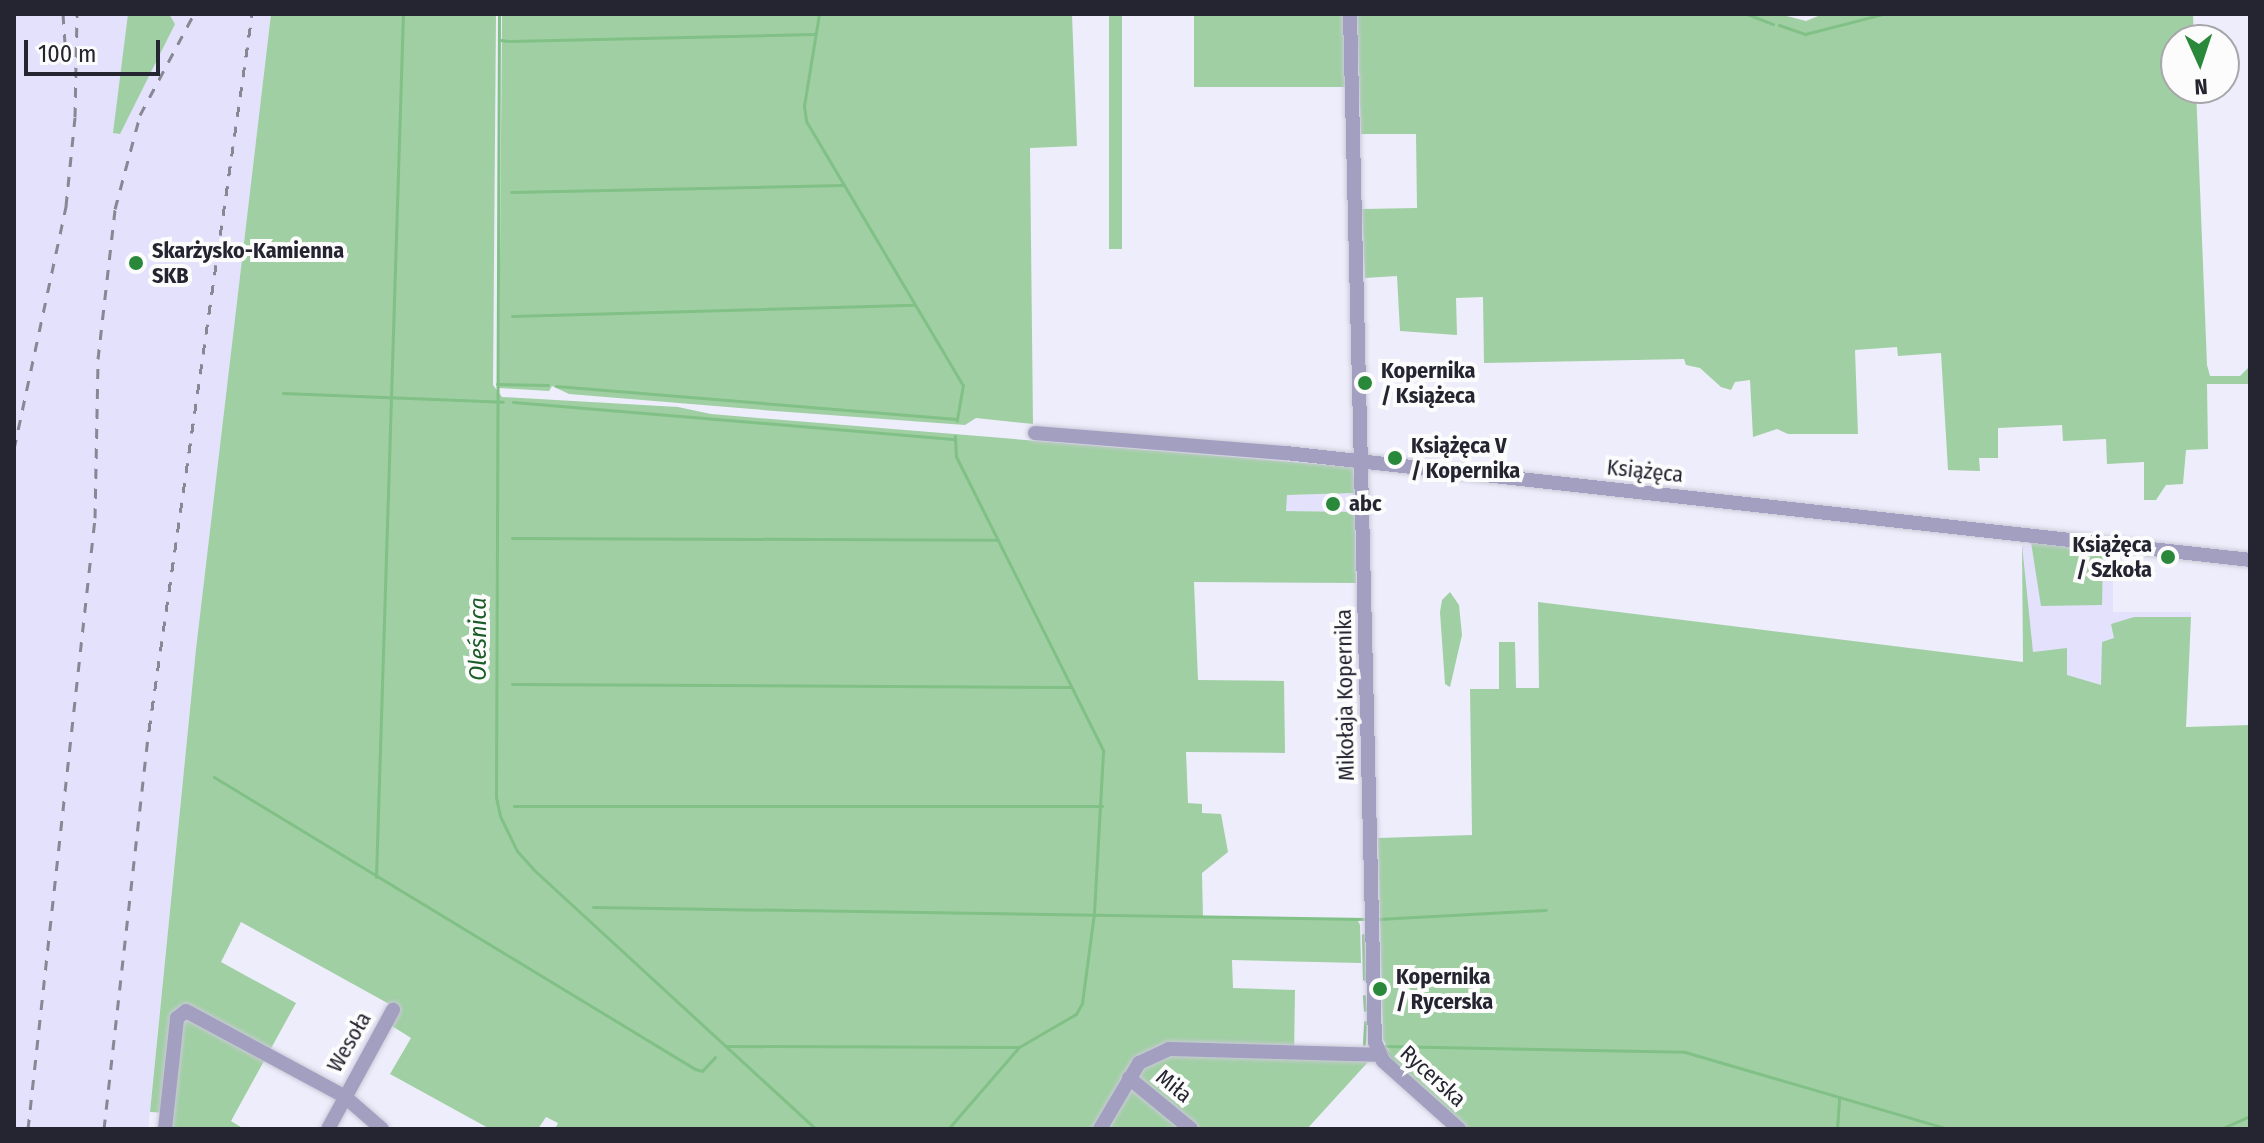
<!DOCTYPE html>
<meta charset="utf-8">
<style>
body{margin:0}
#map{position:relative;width:2264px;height:1143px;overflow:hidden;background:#eeedfb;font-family:"Fira Sans Condensed",sans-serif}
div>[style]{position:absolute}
.built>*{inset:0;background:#e3e1fb}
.green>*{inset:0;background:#a0cfa3;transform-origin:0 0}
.stream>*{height:3px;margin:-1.5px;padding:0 1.5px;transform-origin:1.5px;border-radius:1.5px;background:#81c086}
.roads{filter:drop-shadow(0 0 2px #cac9d7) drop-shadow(0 0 2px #cac9d7)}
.minor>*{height:14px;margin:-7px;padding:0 7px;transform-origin:7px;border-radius:7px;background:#a29fc0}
.rail>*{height:3px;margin-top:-1.5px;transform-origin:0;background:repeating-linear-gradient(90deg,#888794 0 10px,transparent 0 20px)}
.dots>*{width:22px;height:22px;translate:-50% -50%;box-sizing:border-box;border:4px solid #fcfcfc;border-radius:50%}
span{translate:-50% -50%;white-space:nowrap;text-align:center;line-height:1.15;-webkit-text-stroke:8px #fcfcfc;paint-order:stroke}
.poi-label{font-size:22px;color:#252431;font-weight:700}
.left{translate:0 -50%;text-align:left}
.right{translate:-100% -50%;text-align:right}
.street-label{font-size:22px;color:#252431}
.water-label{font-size:24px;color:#195c25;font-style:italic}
.frame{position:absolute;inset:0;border:16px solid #252431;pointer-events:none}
.north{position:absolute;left:2160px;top:24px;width:80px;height:80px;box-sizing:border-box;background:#fcfcfc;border:2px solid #a6a6ab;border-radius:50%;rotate:177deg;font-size:22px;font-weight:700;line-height:32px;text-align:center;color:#252431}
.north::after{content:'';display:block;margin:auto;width:28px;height:36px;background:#29883a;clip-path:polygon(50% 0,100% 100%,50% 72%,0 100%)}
.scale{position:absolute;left:24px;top:40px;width:136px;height:36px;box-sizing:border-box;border:4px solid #252431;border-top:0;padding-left:10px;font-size:24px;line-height:28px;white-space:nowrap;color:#252431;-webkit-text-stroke:6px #fcfcfc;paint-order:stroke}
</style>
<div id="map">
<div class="built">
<i style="clip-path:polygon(14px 14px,271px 14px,196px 649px,148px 1129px,14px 1129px)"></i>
<i style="clip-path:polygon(1355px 493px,1355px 512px,1286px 511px,1286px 495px)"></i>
<i style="clip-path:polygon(2022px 545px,2113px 558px,2113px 612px,2191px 612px,2186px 727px,2026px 734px)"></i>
</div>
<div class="green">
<i style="clip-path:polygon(128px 14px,169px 14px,175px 24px,120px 134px,113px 133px)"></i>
<i style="clip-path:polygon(271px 14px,496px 14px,493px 385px,502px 397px,678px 407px,711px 414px,1353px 467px,1355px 493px,1287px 495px,1286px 511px,1355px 512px,1356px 583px,1194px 582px,1198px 680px,1284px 681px,1285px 753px,1186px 752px,1188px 803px,1202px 804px,1202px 813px,1221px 814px,1228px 852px,1202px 873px,1203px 918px,1357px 919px,1360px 925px,1361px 963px,1232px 960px,1233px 988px,1295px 990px,1294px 1057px,1368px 1062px,1307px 1129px,555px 1129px,558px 1123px,546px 1117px,538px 1129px,490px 1129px,390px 1074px,411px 1038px,392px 1026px,400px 1010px,241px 922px,221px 962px,296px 1003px,231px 1121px,244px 1129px,166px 1129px,169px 1113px,150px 1112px,196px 649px)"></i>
<i style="clip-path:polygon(502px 14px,1072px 14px,1077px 146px,1030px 148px,1033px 424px,976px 418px,965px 425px,775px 411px,569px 394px,552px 386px,549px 391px,499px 388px)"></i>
<i style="left:1109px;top:14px;width:13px;height:235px"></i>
<i style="left:1194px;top:14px;width:152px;height:73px"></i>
<i style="clip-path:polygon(1357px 14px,1779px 14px,1806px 21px,1823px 14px,2193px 14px,2194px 40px,2176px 40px,2176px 88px,2196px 88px,2207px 365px,2210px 376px,2240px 376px,2250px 366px,2250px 384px,2207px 384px,2208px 449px,2186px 450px,2183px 484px,2166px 485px,2156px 500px,2144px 500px,2144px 462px,2107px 464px,2106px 439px,2063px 441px,2062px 425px,1998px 428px,1998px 458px,1979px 458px,1980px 471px,1948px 470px,1941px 353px,1898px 356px,1897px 347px,1855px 350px,1858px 434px,1788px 434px,1777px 429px,1753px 437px,1750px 380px,1735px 382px,1731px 390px,1721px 387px,1700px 368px,1686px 365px,1684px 359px,1484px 363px,1483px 297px,1456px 298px,1457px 335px,1400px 331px,1397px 276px,1365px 278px,1362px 209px,1417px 208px,1416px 134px,1361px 134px)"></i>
<i style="clip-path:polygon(2031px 542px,2103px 550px,2102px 605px,2041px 606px)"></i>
<i style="clip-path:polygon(2022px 545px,2033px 652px,2067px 648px,2067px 675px,2101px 685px,2102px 642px,2114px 638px,2111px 624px,2134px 617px,2191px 617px,2186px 727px,2250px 725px,2250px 1129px,1465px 1129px,1398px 1068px,1383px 1039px,1378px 838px,1472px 835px,1470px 689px,1499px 689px,1499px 642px,1515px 642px,1516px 688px,1539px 688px,1538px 602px,2023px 662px)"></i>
<i style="clip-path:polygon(1450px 592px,1459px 605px,1462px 635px,1450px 687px,1445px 684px,1440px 612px,1442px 600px)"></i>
</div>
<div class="stream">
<i style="left:499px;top:14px;width:783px;rotate:90.22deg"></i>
<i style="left:496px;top:797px;width:19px;rotate:78deg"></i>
<i style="left:500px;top:816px;width:39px;rotate:64deg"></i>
<i style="left:517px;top:851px;width:24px;rotate:48deg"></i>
<i style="left:533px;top:869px;width:384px;rotate:42.6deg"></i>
<i style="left:819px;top:14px;width:93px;rotate:99.3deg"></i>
<i style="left:804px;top:106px;width:15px;rotate:82deg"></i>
<i style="left:806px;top:121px;width:307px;rotate:59.3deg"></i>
<i style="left:963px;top:385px;width:36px;rotate:100deg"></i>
<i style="left:1747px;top:14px;width:28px;rotate:21deg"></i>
<i style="left:1779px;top:25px;width:28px;rotate:19deg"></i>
<i style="left:1805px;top:34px;width:81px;rotate:-14.4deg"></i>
<i style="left:500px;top:40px;width:8px;rotate:7deg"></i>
<i style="left:510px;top:41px;width:304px;rotate:-1.3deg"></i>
<i style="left:511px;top:192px;width:333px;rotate:-1.2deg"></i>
<i style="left:512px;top:316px;width:403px;rotate:-1.6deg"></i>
<i style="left:497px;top:384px;width:51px;rotate:1.1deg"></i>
<i style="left:556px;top:386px;width:402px;rotate:4.7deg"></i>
<i style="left:283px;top:393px;width:220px;rotate:2.3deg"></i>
<i style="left:513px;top:402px;width:444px;rotate:4.8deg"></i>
<i style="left:512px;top:538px;width:484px;rotate:0.2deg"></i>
<i style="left:512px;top:684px;width:559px;rotate:0.31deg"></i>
<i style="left:214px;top:777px;width:563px;rotate:31.26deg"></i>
<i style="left:695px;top:1069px;width:7px;rotate:16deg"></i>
<i style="left:702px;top:1071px;width:19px;rotate:-47deg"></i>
<i style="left:514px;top:806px;width:588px"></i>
<i style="left:376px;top:877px;width:863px;rotate:-88.21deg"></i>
<i style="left:593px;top:907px;width:772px;rotate:0.89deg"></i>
<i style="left:1378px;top:919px;width:168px;rotate:-3.1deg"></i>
<i style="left:1363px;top:935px;width:44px;rotate:88.7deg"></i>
<i style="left:1364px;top:996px;width:14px;rotate:86deg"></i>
<i style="left:1364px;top:1044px;width:22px;rotate:-87deg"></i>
<i style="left:727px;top:1046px;width:292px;rotate:0.2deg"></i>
<i style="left:1384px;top:1046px;width:301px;rotate:1.1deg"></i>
<i style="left:1685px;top:1052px;width:275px;rotate:16.3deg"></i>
<i style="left:1385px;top:1048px;width:17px;rotate:57deg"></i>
<i style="left:2225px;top:1127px;width:27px;rotate:-24deg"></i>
<i style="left:948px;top:1129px;width:108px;rotate:-49.1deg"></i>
<i style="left:1019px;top:1047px;width:66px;rotate:-30.1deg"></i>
<i style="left:1076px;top:1014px;width:13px;rotate:-61deg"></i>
<i style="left:1082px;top:1003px;width:91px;rotate:-82.4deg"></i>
<i style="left:1094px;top:913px;width:163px;rotate:-86.8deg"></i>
<i style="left:1103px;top:750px;width:328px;rotate:-116.6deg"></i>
<i style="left:956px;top:457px;width:21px;rotate:-93deg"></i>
<i style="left:1837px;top:1129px;width:32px;rotate:-86deg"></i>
</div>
<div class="roads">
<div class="minor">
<i style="left:1350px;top:14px;width:1028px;rotate:88.61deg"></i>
<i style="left:1375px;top:1042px;width:21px;rotate:67deg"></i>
<i style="left:1383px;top:1061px;width:102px;rotate:41.8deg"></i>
<i style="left:1035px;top:433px;width:252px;rotate:4.6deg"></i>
<i style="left:1286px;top:453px;width:970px;rotate:6.33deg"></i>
<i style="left:1129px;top:1078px;width:80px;rotate:39.4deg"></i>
<i style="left:165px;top:1129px;width:112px;rotate:-83.8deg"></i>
<i style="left:177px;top:1018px;width:11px;rotate:-38deg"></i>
<i style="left:186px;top:1011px;width:179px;rotate:28.3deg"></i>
<i style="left:344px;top:1096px;width:50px;rotate:41deg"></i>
<i style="left:328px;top:1129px;width:136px;rotate:-61.4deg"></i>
<i style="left:1100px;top:1129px;width:77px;rotate:-59.4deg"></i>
<i style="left:1139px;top:1063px;width:33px;rotate:-25deg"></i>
<i style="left:1169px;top:1049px;width:209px;rotate:1.6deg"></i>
</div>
</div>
<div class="rail">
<i style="left:63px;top:14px;width:44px;rotate:86.1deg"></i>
<i style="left:14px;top:449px;width:249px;rotate:-77.9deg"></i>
<i style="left:66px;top:206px;width:89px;rotate:-84.2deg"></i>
<i style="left:75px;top:117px;width:103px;rotate:-88.9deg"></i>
<i style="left:28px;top:1129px;width:615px;rotate:-83.74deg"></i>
<i style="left:95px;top:518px;width:159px;rotate:-88.9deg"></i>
<i style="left:98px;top:359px;width:151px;rotate:-83.5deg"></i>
<i style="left:115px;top:209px;width:97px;rotate:-75.1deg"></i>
<i style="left:140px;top:115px;width:115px;rotate:-61.9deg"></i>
<i style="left:104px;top:1129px;width:402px;rotate:-83.6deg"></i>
<i style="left:149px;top:730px;width:723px;rotate:-81.81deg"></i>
</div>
<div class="dots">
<i style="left:136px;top:263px;background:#29883a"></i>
<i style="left:1365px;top:383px;background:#29883a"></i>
<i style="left:1395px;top:458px;background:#29883a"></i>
<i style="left:1333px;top:504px;background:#29883a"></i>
<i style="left:2168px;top:557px;background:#29883a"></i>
<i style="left:1380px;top:989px;background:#29883a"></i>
</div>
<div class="poi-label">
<span class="left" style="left:152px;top:263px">Skarżysko-Kamienna<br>SKB</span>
<span class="left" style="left:1381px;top:383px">Kopernika<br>/ Książeca</span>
<span class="left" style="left:1411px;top:458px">Książęca V<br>/ Kopernika</span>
<span class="left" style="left:1349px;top:504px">abc</span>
<span class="right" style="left:2152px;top:557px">Książęca<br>/ Szkoła</span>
<span class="left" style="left:1396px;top:989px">Kopernika<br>/ Rycerska</span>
</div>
<div class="street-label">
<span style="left:1645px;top:471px;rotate:6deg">Książęca</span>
<span style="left:1345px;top:695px;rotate:-91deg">Mikołaja Kopernika</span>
<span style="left:349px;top:1042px;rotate:-60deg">Wesoła</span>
<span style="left:1433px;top:1076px;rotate:42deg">Rycerska</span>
<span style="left:1174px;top:1086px;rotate:39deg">Miła</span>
</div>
<div class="water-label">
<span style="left:479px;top:639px;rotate:-90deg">Oleśnica</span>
</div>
<div class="frame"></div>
<div class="north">N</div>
<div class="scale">100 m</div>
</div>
